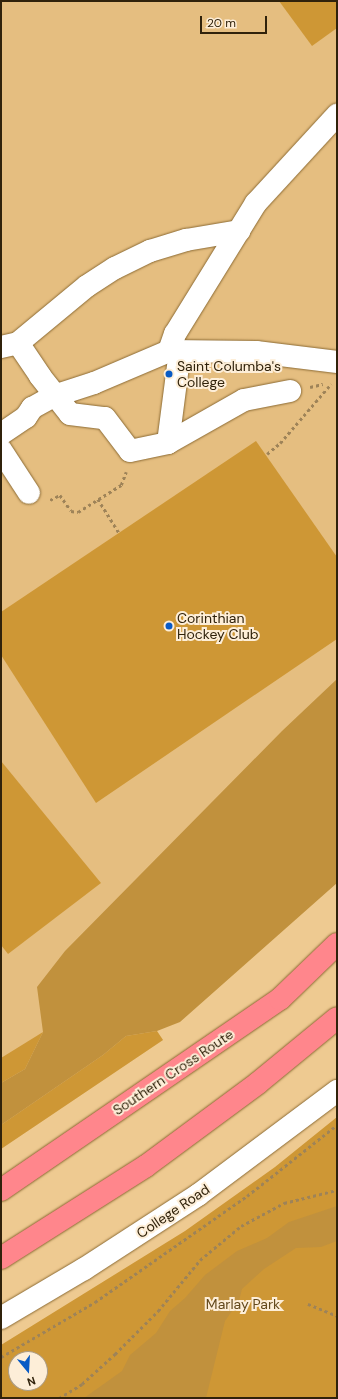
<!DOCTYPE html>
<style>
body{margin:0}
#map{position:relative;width:338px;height:1399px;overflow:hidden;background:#eeca91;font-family:"DM Sans",sans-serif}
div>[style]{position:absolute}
.built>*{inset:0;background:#e5be80}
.green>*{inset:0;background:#ce9735}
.forest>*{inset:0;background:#c1913d}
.path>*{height:2.5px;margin-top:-1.25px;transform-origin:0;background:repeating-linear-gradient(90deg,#9e8358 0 3px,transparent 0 6px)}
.roads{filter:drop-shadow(0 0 1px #8c6b34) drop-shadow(0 0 1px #8c6b34)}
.minor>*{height:22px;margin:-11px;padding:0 11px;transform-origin:11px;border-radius:11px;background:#fff}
.highway>*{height:22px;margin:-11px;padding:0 11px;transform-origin:11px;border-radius:11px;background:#ff868c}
.dots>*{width:11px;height:11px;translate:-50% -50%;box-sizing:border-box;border:2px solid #fdeed8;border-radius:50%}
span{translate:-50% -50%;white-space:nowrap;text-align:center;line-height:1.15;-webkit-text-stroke:4px #fdeed8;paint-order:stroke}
.poi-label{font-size:14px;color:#30220b}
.left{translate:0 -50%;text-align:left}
.street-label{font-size:14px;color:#30220b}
.park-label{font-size:14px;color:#63491d}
.frame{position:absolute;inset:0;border:2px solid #30220b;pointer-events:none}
.north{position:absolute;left:8px;top:1351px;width:40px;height:40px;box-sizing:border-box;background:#fdeed8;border:1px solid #ab9c86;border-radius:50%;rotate:162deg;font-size:11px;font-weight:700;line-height:16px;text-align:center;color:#30220b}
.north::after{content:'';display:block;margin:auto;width:14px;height:18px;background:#095bc5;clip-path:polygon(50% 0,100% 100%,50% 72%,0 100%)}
.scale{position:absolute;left:200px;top:16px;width:67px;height:18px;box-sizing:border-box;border:2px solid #30220b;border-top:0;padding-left:5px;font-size:12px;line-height:14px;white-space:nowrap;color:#30220b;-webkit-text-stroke:3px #fdeed8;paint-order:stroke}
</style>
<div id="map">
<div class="built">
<i style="clip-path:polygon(1px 1px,337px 1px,337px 747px,153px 1026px,163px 1040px,1px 1149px)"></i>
</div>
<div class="green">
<i style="clip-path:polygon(279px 1px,337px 1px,337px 28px,312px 46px)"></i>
<i style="clip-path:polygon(256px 441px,337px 557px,337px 639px,96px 803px,1px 655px,1px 612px)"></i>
<i style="clip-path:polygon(1px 761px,101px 883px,8px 954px,1px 945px)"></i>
<i style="clip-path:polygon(157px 1031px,163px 1040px,1px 1149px,1px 1125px,103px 1055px,126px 1036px)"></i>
<i style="clip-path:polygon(43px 1032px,25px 1069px,1px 1083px,1px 1058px)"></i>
<i style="clip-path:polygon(evenodd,337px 1117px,337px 1398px,1px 1398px,1px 1345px,185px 1231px,275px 1167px,337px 1117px,16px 1359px,40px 1359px,40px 1383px,16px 1383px,16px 1359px)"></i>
</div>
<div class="forest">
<i style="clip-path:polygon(337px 679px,337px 883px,180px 1022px,157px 1031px,126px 1036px,103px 1055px,1px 1125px,1px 1083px,25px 1069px,43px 1032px,37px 987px,65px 951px,282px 731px)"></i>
<i style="clip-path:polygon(337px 1206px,337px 1241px,321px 1247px,296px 1248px,264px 1269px,242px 1289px,239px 1301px,225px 1321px,206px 1398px,84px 1398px,122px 1371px,130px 1355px,156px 1333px,170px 1311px,185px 1298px,205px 1275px,237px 1251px,267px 1238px,289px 1222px)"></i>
</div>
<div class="path">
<i style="left:310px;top:387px;width:13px;rotate:-13deg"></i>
<i style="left:267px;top:454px;width:17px;rotate:-40deg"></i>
<i style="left:280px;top:443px;width:78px;rotate:-49.2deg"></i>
<i style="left:98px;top:499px;width:39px;rotate:58deg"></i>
<i style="left:50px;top:500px;width:11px;rotate:-27deg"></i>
<i style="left:60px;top:495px;width:19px;rotate:55deg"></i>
<i style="left:71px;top:511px;width:7px;rotate:8deg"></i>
<i style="left:78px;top:512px;width:51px;rotate:-32.1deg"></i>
<i style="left:121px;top:485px;width:14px;rotate:-69deg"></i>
<i style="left:308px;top:1304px;width:31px;rotate:22deg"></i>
<i style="left:1px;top:1357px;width:109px;rotate:-30.3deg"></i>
<i style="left:95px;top:1302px;width:185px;rotate:-34.9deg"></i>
<i style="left:247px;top:1196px;width:115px;rotate:-38.3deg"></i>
<i style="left:59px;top:1398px;width:27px;rotate:-31deg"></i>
<i style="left:82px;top:1384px;width:45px;rotate:-42.3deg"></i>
<i style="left:115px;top:1354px;width:61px;rotate:-45deg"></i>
<i style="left:158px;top:1311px;width:66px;rotate:-50.5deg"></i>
<i style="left:200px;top:1260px;width:53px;rotate:-39.7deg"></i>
<i style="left:241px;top:1226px;width:49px;rotate:-28.1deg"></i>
<i style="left:284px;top:1203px;width:55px;rotate:-13.8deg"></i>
</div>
<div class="roads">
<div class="minor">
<i style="left:18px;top:343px;width:40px;rotate:56deg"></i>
<i style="left:40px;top:376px;width:48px;rotate:51.7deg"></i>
<i style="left:70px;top:414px;width:35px;rotate:7deg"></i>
<i style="left:105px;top:418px;width:41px;rotate:52.9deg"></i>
<i style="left:130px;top:451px;width:39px;rotate:-12deg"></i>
<i style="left:168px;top:443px;width:87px;rotate:-29.5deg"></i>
<i style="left:244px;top:400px;width:47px;rotate:-11.1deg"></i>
<i style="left:1px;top:347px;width:17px;rotate:-13deg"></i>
<i style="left:18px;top:343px;width:89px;rotate:-39.6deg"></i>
<i style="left:87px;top:286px;width:33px;rotate:-33deg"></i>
<i style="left:115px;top:268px;width:39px;rotate:-26deg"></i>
<i style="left:150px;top:251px;width:38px;rotate:-17deg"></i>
<i style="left:186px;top:240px;width:54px;rotate:-9.6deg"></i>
<i style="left:169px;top:351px;width:18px;rotate:-71deg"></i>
<i style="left:175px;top:334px;width:154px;rotate:-58.3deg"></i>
<i style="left:256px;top:203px;width:120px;rotate:-47.4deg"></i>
<i style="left:1px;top:434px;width:30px;rotate:-34deg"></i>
<i style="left:26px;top:417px;width:11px;rotate:-56deg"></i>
<i style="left:32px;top:408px;width:25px;rotate:-29deg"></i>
<i style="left:54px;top:396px;width:42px;rotate:-18deg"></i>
<i style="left:94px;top:383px;width:82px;rotate:-23.1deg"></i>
<i style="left:169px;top:351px;width:87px;rotate:0.7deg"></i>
<i style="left:256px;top:352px;width:82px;rotate:7deg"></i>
<i style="left:168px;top:443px;width:78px;rotate:-82.6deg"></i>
<i style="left:1px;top:450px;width:51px;rotate:56.9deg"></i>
<i style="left:1px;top:1318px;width:96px;rotate:-30.6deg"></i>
<i style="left:84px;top:1269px;width:136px;rotate:-33deg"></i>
<i style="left:198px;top:1195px;width:174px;rotate:-36.8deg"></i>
</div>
<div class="highway">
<i style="left:1px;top:1190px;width:338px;rotate:-34.4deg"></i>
<i style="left:280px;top:999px;width:79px;rotate:-44deg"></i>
<i style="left:1px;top:1258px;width:172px;rotate:-32.4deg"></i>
<i style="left:146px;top:1166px;width:139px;rotate:-36.5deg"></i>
<i style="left:258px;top:1083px;width:102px;rotate:-39.4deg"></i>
</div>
</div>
<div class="dots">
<i style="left:169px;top:374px;background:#095bc5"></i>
<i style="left:169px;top:626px;background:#095bc5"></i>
</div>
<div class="poi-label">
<span class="left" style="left:177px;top:374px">Saint Columba's<br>College</span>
<span class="left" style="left:177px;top:626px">Corinthian<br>Hockey Club</span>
</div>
<div class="street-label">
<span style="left:173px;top:1072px;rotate:-34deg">Southern Cross Route</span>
<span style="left:173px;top:1211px;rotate:-34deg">College Road</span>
</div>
<div class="park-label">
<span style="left:243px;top:1304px">Marlay Park</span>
</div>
<div class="frame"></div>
<div class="north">N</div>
<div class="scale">20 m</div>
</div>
